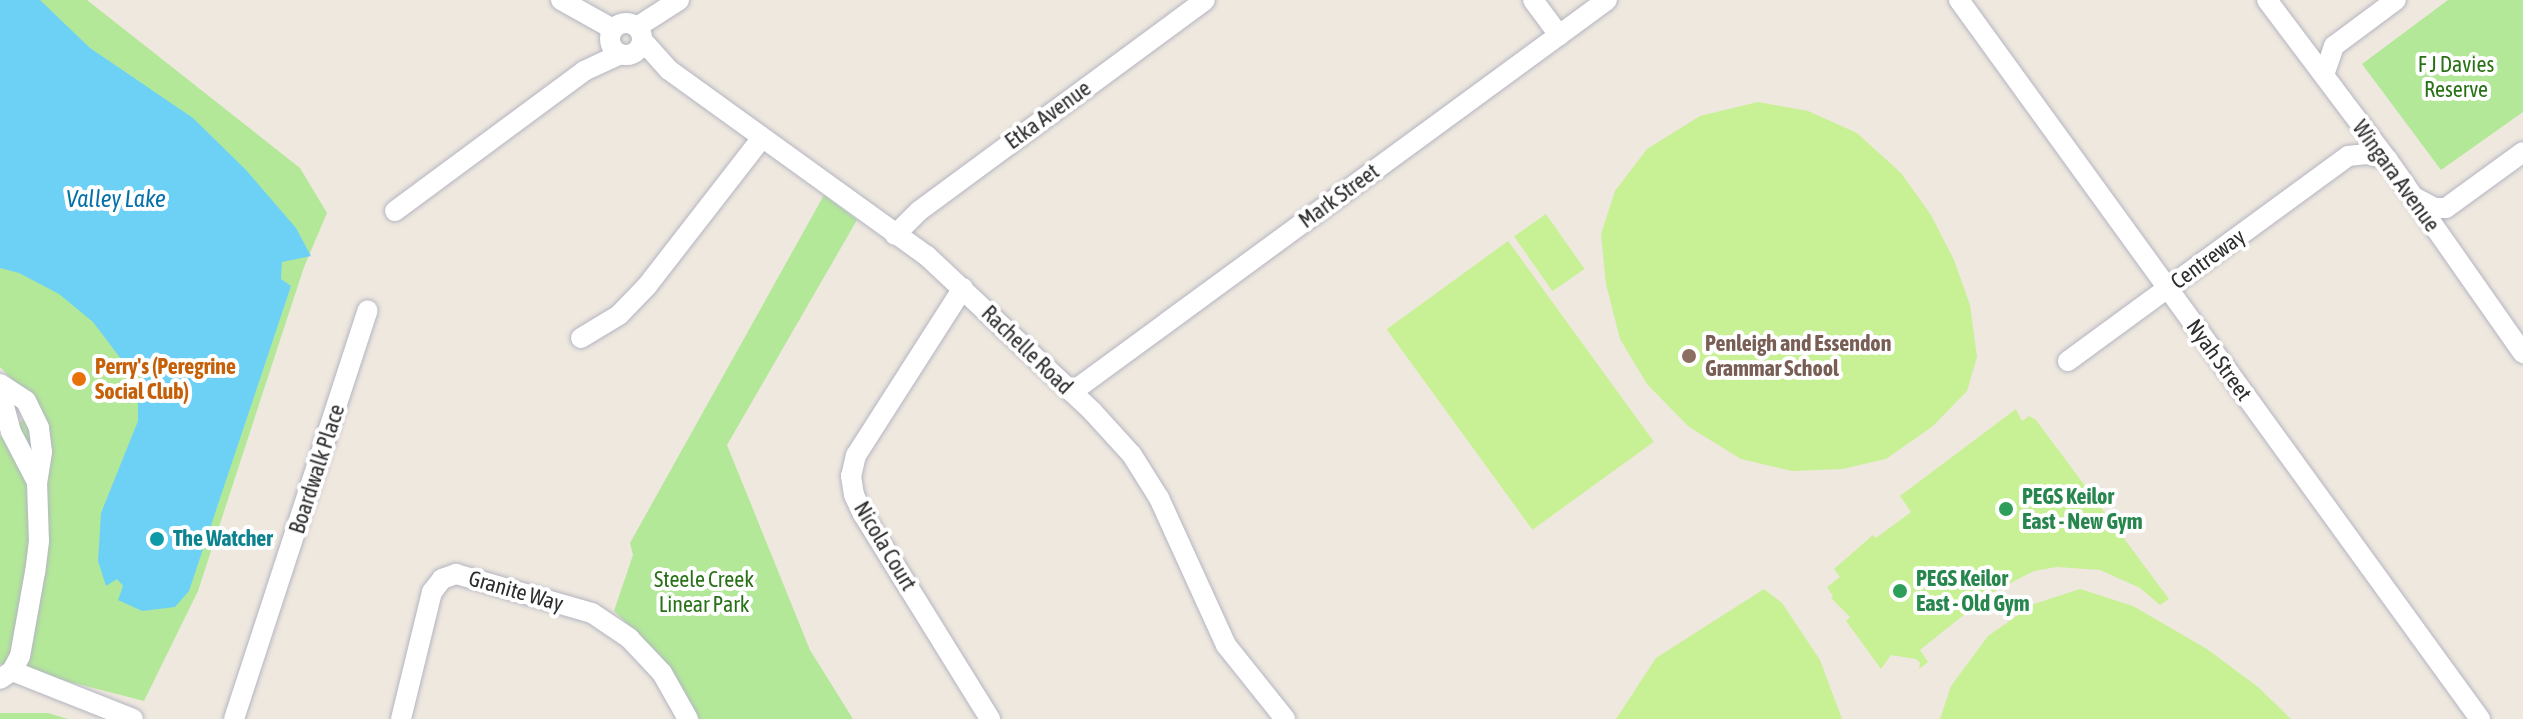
<!DOCTYPE html>
<style>
body{margin:0}
#map{position:relative;width:2523px;height:719px;overflow:hidden;background:#efe8df;font-family:"Asap Condensed",sans-serif}
div>[style]{position:absolute}
.green>*{inset:0;background:#b3e899}
.pitch>*{inset:0;background:#c8f094;transform-origin:0 0}
.water>*{inset:0;background:#6dd1f6}
.roads{filter:drop-shadow(0 0 2px #b3b5c1) drop-shadow(0 0 2px #b3b5c1)}
.minor>*{height:20px;margin:-10px;padding:0 10px;transform-origin:10px;border-radius:10px;background:#fff}
.minor>.ring{margin:-10px;padding:0;box-sizing:content-box;background:none;border:20px solid #fff;border-radius:50%}
.dots>*{width:22px;height:22px;translate:-50% -50%;box-sizing:border-box;border:4px solid #fff;border-radius:50%}
span{translate:-50% -50%;white-space:nowrap;text-align:center;line-height:1.15;-webkit-text-stroke:8px #fff;paint-order:stroke}
.park-label{font-size:22px;color:#297116}
.street-label{font-size:22px;color:#2d2d2d}
.education-label{font-size:22px;color:#785e54;font-weight:700}
.left{translate:0 -50%;text-align:left}
.food-label{font-size:22px;color:#c56008;font-weight:700}
.leisure-label{font-size:22px;color:#27864d;font-weight:700}
.culture-label{font-size:22px;color:#0d838f;font-weight:700}
.water-label{font-size:24px;color:#0570a9;font-style:italic}
</style>
<div id="map">
<div class="green">
<i style="clip-path:polygon(0 0,87px 0,300px 168px,327px 213px,304px 267px,198px 591px,144px 701px,0 664px,0 437px,40px 408px,0 367px)"></i>
<i style="clip-path:polygon(2448px 0,2523px 0,2523px 112px,2441px 170px,2362px 64px)"></i>
<i style="clip-path:polygon(824px 195px,857px 220px,727px 445px,810px 650px,853px 719px,698px 719px,661px 656px,614px 611px,633px 555px,630px 543px)"></i>
<i style="clip-path:polygon(0 713px,48px 713px,68px 719px,0 719px)"></i>
</div>
<div class="pitch">
<i style="clip-path:polygon(1758px 102px,1808px 111px,1857px 133px,1901px 173px,1931px 215px,1954px 260px,1970px 305px,1977px 357px,1967px 391px,1933px 426px,1886px 459px,1842px 469px,1792px 471px,1741px 459px,1689px 427px,1647px 384px,1620px 339px,1606px 284px,1601px 234px,1615px 191px,1647px 149px,1700px 116px)"></i>
<i style="left:1546px;top:214px;width:67px;height:39px;rotate:55deg"></i>
<i style="left:1508px;top:241px;width:248px;height:150px;rotate:54deg"></i>
<i style="clip-path:polygon(2016px 409px,2022px 421px,2029px 416px,2036px 420px,2169px 599px,2160px 605px,2140px 588px,2100px 570px,2057px 567px,2034px 571px,1991px 593px,1920px 650px,1928px 662px,1919px 669px,1920px 663px,1916px 659px,1891px 655px,1881px 669px,1846px 621px,1850px 617px,1831px 598px,1833px 596px,1827px 587px,1840px 577px,1834px 569px,1873px 535px,1876px 538px,1911px 512px,1900px 496px)"></i>
<i style="clip-path:polygon(1764px 589px,1782px 603px,1820px 660px,1842px 719px,1616px 719px,1656px 658px)"></i>
<i style="clip-path:polygon(2080px 589px,2133px 606px,2207px 649px,2258px 687px,2291px 719px,1940px 719px,1951px 686px,1988px 636px,2034px 604px)"></i>
</div>
<div class="water">
<i style="clip-path:polygon(0 0,40px 0,90px 48px,193px 118px,246px 170px,296px 228px,311px 256px,282px 262px,281px 279px,291px 286px,189px 591px,175px 607px,142px 611px,118px 600px,123px 586px,117px 579px,106px 586px,98px 561px,101px 513px,138px 421px,138px 398px,133px 386px,144px 380px,137px 362px,124px 363px,93px 322px,59px 294px,19px 273px,0 268px)"></i>
</div>
<div class="roads">
<div class="minor">
<i style="left:561px;top:0;width:60px;rotate:29.1deg"></i>
<i style="left:1533px;top:0;width:44px;rotate:53.4deg"></i>
<i style="left:1959px;top:0;width:888px;rotate:54.07deg"></i>
<i style="left:2267px;top:0;width:199px;rotate:53deg"></i>
<i style="left:2387px;top:159px;width:237px;rotate:55deg"></i>
<i class="ring" style="left:610px;top:23px;width:12px;height:12px"></i>
<i style="left:637px;top:27px;width:50px;rotate:-32.7deg"></i>
<i style="left:642px;top:40px;width:40px;rotate:48deg"></i>
<i style="left:669px;top:70px;width:318px;rotate:35.8deg"></i>
<i style="left:927px;top:256px;width:226px;rotate:43.2deg"></i>
<i style="left:1092px;top:411px;width:59px;rotate:47.7deg"></i>
<i style="left:1132px;top:455px;width:51px;rotate:57.9deg"></i>
<i style="left:1159px;top:498px;width:162px;rotate:65.5deg"></i>
<i style="left:1226px;top:645px;width:95px;rotate:51.4deg"></i>
<i style="left:2324px;top:75px;width:31px;rotate:-71deg"></i>
<i style="left:2334px;top:46px;width:77px;rotate:-36.6deg"></i>
<i style="left:2414px;top:197px;width:24px;rotate:28deg"></i>
<i style="left:2435px;top:208px;width:11px"></i>
<i style="left:2446px;top:208px;width:95px;rotate:-36deg"></i>
<i style="left:395px;top:211px;width:235px;rotate:-36.5deg"></i>
<i style="left:584px;top:71px;width:40px;rotate:-25deg"></i>
<i style="left:895px;top:235px;width:34px;rotate:-45deg"></i>
<i style="left:919px;top:211px;width:355px;rotate:-36.4deg"></i>
<i style="left:963px;top:288px;width:198px;rotate:122.6deg"></i>
<i style="left:856px;top:455px;width:22px;rotate:103deg"></i>
<i style="left:851px;top:476px;width:19px;rotate:81deg"></i>
<i style="left:854px;top:495px;width:21px;rotate:65deg"></i>
<i style="left:863px;top:514px;width:241px;rotate:58.2deg"></i>
<i style="left:581px;top:338px;width:44px;rotate:-31.2deg"></i>
<i style="left:619px;top:315px;width:40px;rotate:-46deg"></i>
<i style="left:647px;top:286px;width:186px;rotate:-52.2deg"></i>
<i style="left:2068px;top:361px;width:347px;rotate:-36.2deg"></i>
<i style="left:2348px;top:156px;width:19px;rotate:-6deg"></i>
<i style="left:2367px;top:154px;width:21px;rotate:14deg"></i>
<i style="left:0;top:384px;width:31px;rotate:33deg"></i>
<i style="left:26px;top:401px;width:30px;rotate:64deg"></i>
<i style="left:39px;top:428px;width:24px;rotate:83deg"></i>
<i style="left:42px;top:452px;width:30px;rotate:99deg"></i>
<i style="left:37px;top:482px;width:59px;rotate:88.1deg"></i>
<i style="left:39px;top:541px;width:31px;rotate:97deg"></i>
<i style="left:35px;top:572px;width:85px;rotate:100.1deg"></i>
<i style="left:20px;top:656px;width:17px;rotate:118deg"></i>
<i style="left:12px;top:671px;width:14px;rotate:146deg"></i>
<i style="left:0;top:391px;width:42px;rotate:75deg"></i>
<i style="left:11px;top:432px;width:56px;rotate:62.5deg"></i>
<i style="left:1072px;top:392px;width:663px;rotate:-36.23deg"></i>
<i style="left:12px;top:671px;width:130px;rotate:21.6deg"></i>
<i style="left:234px;top:719px;width:430px;rotate:-71.9deg"></i>
<i style="left:401px;top:719px;width:131px;rotate:-76.3deg"></i>
<i style="left:432px;top:592px;width:16px;rotate:-52deg"></i>
<i style="left:442px;top:579px;width:15px;rotate:-20deg"></i>
<i style="left:456px;top:574px;width:141px;rotate:16deg"></i>
<i style="left:592px;top:613px;width:45px;rotate:34deg"></i>
<i style="left:629px;top:638px;width:48px;rotate:46.7deg"></i>
<i style="left:662px;top:673px;width:53px;rotate:60.5deg"></i>
</div>
</div>
<div class="dots">
<i style="left:1689px;top:356px;background:#8d6e63"></i>
<i style="left:79px;top:379px;background:#e8710a"></i>
<i style="left:2006px;top:509px;background:#2e9e5b"></i>
<i style="left:157px;top:539px;background:#0f9aa8"></i>
<i style="left:1900px;top:591px;background:#2e9e5b"></i>
</div>
<div class="park-label">
<span style="left:2456px;top:77px">F J Davies<br>Reserve</span>
<span style="left:704px;top:592px">Steele Creek<br>Linear Park</span>
</div>
<div class="street-label">
<span style="left:1048px;top:115px;rotate:-36deg">Etka Avenue</span>
<span style="left:2396px;top:176px;rotate:54deg">Wingara Avenue</span>
<span style="left:1339px;top:196px;rotate:-36deg">Mark Street</span>
<span style="left:2208px;top:259px;rotate:-36deg">Centreway</span>
<span style="left:1027px;top:350px;rotate:44deg">Rachelle Road</span>
<span style="left:2219px;top:360px;rotate:54deg">Nyah Street</span>
<span style="left:317px;top:469px;rotate:-72deg">Boardwalk Place</span>
<span style="left:885px;top:546px;rotate:59deg">Nicola Court</span>
<span style="left:516px;top:591px;rotate:16deg">Granite Way</span>
</div>
<div class="education-label">
<span class="left" style="left:1705px;top:356px">Penleigh and Essendon<br>Grammar School</span>
</div>
<div class="food-label">
<span class="left" style="left:95px;top:379px">Perry's (Peregrine<br>Social Club)</span>
</div>
<div class="leisure-label">
<span class="left" style="left:2022px;top:509px">PEGS Keilor<br>East - New Gym</span>
<span class="left" style="left:1916px;top:591px">PEGS Keilor<br>East - Old Gym</span>
</div>
<div class="culture-label">
<span class="left" style="left:173px;top:539px">The Watcher</span>
</div>
<div class="water-label">
<span style="left:116px;top:199px">Valley Lake</span>
</div>
</div>
